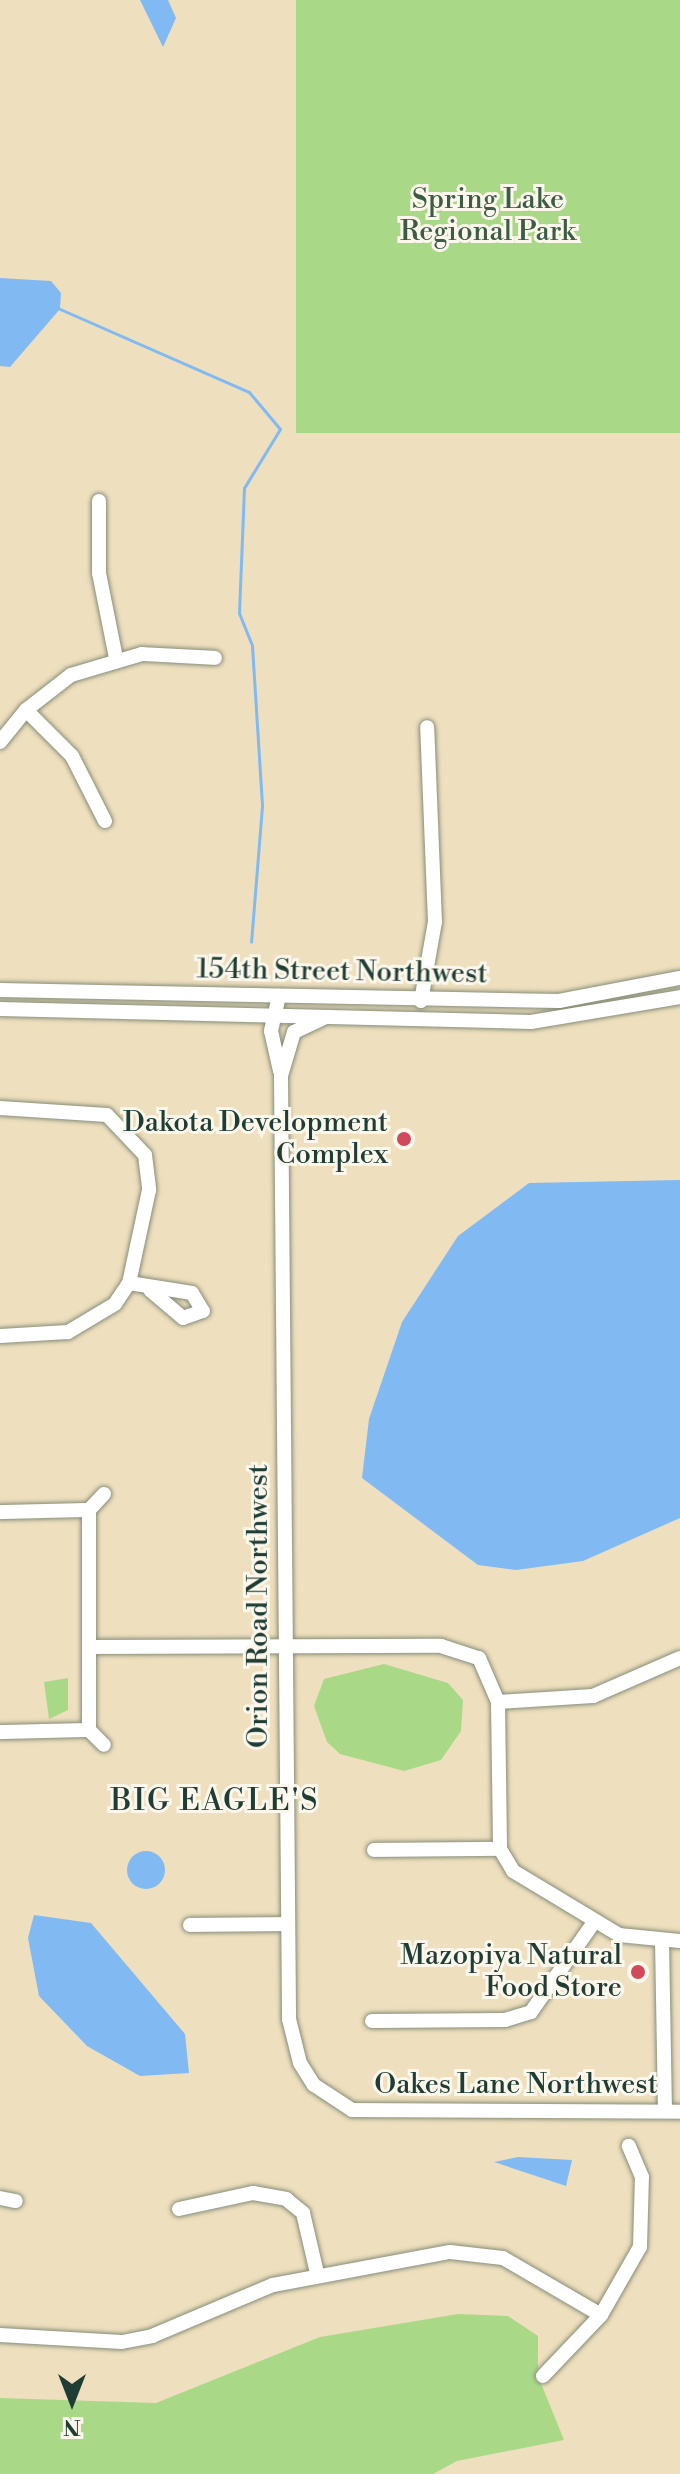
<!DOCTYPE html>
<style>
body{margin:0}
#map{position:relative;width:680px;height:2474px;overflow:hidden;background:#eedfbe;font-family:"Libre Bodoni",serif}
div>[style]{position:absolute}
.green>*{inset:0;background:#a9d987;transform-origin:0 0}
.water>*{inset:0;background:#81baf2}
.round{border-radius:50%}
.stream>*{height:3px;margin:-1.5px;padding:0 1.5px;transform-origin:1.5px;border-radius:1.5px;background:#81baf2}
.roads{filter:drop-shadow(0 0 2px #868e79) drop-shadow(0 0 2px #868e79)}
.minor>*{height:14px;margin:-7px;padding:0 7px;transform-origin:7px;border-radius:7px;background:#fff}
.dots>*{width:22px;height:22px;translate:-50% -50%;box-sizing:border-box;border:4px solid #fbf7ec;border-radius:50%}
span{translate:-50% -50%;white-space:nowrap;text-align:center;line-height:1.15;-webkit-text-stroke:6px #fbf7ec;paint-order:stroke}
.park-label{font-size:28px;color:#3b5c45}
.street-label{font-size:28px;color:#1f3d34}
.poi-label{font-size:28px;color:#1f3d34}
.right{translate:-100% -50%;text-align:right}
.neighbourhood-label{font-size:30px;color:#1f3d34;letter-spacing:2px}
.north{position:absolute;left:32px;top:2362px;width:80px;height:80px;-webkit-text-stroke:6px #fbf7ec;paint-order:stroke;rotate:180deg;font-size:22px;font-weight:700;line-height:32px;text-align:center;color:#1f3d34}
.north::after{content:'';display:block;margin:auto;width:28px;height:36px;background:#1f3d34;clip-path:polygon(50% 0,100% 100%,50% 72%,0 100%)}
</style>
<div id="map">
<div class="green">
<i style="left:296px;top:0;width:384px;height:433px"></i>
<i style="clip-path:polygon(384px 1664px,448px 1683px,463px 1700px,461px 1731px,441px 1760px,404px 1771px,340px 1754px,327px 1742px,314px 1706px,324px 1679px)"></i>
<i style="clip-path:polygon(68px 1678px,68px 1710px,49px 1719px,44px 1682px)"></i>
<i style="clip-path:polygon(458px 2314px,508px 2316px,538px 2336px,538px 2376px,564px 2440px,457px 2461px,433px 2474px,0 2474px,0 2398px,156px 2403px,320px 2337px)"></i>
</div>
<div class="water">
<i style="clip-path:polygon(140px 0,168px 0,176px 18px,163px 47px)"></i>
<i style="clip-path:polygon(0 278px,51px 281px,61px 293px,60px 309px,10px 367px,0 366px)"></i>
<i style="clip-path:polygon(680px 1180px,680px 1518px,583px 1561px,516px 1570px,478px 1565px,362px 1478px,369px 1419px,402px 1322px,458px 1236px,529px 1183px)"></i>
<i class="round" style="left:127px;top:1851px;width:38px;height:38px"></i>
<i style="clip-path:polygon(34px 1915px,91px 1923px,185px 2034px,189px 2073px,140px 2076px,87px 2046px,39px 1996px,28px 1938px)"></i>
<i style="clip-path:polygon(518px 2157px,572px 2160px,566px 2186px,494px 2162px)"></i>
</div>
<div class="stream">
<i style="left:60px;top:309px;width:206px;rotate:23.7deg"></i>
<i style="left:249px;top:392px;width:48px;rotate:50deg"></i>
<i style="left:280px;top:429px;width:69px;rotate:121.4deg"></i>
<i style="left:244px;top:488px;width:125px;rotate:92.3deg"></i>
<i style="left:239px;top:613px;width:35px;rotate:68deg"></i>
<i style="left:252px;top:646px;width:160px;rotate:86.4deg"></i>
<i style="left:262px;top:806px;width:136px;rotate:94.6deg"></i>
</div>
<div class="roads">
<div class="minor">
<i style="left:99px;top:501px;width:72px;rotate:90deg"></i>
<i style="left:99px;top:573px;width:87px;rotate:78.7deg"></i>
<i style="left:26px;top:710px;width:65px;rotate:45deg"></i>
<i style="left:72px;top:756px;width:73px;rotate:63.1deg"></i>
<i style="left:0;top:742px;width:41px;rotate:-50.9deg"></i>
<i style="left:26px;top:710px;width:57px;rotate:-37.9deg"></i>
<i style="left:71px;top:675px;width:74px;rotate:-16.5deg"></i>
<i style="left:142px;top:654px;width:73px;rotate:3.1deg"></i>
<i style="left:0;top:990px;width:559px;rotate:1.13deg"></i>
<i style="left:559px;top:1001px;width:123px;rotate:-10.8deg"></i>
<i style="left:279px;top:996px;width:36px;rotate:103deg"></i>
<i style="left:271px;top:1031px;width:41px;rotate:77.3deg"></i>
<i style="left:421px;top:1001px;width:80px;rotate:-80deg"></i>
<i style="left:435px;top:922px;width:195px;rotate:-92.3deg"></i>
<i style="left:0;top:1009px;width:531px;rotate:1.4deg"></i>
<i style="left:531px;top:1022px;width:151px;rotate:-9.5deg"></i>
<i style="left:326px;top:1017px;width:35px;rotate:155deg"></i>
<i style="left:294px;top:1032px;width:46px;rotate:106.5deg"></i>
<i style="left:281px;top:1076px;width:943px;rotate:89.51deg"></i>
<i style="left:289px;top:2019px;width:45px;rotate:76deg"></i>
<i style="left:300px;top:2063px;width:26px;rotate:58deg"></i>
<i style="left:314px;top:2085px;width:45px;rotate:33.3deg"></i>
<i style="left:352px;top:2110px;width:328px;rotate:0.3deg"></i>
<i style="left:0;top:1108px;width:107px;rotate:3.7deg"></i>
<i style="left:107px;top:1115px;width:55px;rotate:46.5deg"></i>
<i style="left:145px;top:1155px;width:35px;rotate:83deg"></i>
<i style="left:149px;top:1190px;width:95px;rotate:102.1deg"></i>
<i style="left:129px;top:1283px;width:25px;rotate:124deg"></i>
<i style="left:115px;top:1304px;width:55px;rotate:149.2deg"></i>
<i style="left:68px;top:1332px;width:68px;rotate:176.6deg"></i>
<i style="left:129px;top:1283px;width:64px;rotate:9deg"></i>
<i style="left:192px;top:1293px;width:21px;rotate:59deg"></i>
<i style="left:203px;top:1311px;width:21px;rotate:161deg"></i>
<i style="left:183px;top:1318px;width:43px;rotate:-139.7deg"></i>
<i style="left:89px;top:1510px;width:220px;rotate:90deg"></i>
<i style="left:89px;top:1510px;width:22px;rotate:-47deg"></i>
<i style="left:0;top:1512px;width:89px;rotate:-1.3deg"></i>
<i style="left:89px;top:1647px;width:352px;rotate:-0.2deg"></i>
<i style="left:441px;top:1646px;width:40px;rotate:18deg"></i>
<i style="left:479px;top:1658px;width:48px;rotate:66.6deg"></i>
<i style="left:498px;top:1702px;width:147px;rotate:89.2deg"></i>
<i style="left:500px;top:1849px;width:26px;rotate:59deg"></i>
<i style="left:513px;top:1871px;width:124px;rotate:31.1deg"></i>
<i style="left:619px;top:1935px;width:61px;rotate:5.6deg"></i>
<i style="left:498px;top:1702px;width:95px;rotate:-3.6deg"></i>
<i style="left:593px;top:1696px;width:95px;rotate:-23.6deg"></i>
<i style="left:89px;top:1730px;width:21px;rotate:45deg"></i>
<i style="left:0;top:1732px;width:89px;rotate:-1.3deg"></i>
<i style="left:374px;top:1850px;width:126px;rotate:-0.5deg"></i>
<i style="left:190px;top:1925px;width:97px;rotate:-0.6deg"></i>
<i style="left:662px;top:1940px;width:171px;rotate:89deg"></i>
<i style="left:372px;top:2021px;width:133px;rotate:-0.4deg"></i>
<i style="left:505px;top:2020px;width:27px;rotate:-17deg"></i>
<i style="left:531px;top:2012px;width:110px;rotate:-55deg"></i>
<i style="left:0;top:2198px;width:16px;rotate:11deg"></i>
<i style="left:179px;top:2209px;width:76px;rotate:-12.2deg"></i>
<i style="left:253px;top:2193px;width:34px;rotate:10deg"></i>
<i style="left:286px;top:2199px;width:22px;rotate:39deg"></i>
<i style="left:303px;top:2213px;width:62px;rotate:76.9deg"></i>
<i style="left:0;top:2335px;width:122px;rotate:3.3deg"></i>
<i style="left:122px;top:2342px;width:31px;rotate:-11deg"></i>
<i style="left:152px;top:2336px;width:131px;rotate:-22.9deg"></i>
<i style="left:273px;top:2285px;width:180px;rotate:-10.6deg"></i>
<i style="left:450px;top:2252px;width:53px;rotate:6.5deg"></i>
<i style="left:503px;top:2258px;width:113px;rotate:30.2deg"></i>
<i style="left:543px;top:2376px;width:84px;rotate:-46.4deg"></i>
<i style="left:601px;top:2315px;width:78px;rotate:-60.2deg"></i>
<i style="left:640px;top:2247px;width:70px;rotate:-88.4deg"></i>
<i style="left:642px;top:2177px;width:34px;rotate:-113deg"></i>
</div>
</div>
<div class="dots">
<i style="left:404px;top:1139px;background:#d1495b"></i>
<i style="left:638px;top:1972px;background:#d1495b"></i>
</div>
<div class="park-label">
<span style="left:488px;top:216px">Spring Lake<br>Regional Park</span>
</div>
<div class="street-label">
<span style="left:342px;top:972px;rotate:1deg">154th Street Northwest</span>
<span style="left:259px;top:1606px;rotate:-90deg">Orion Road Northwest</span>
<span style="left:516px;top:2085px">Oakes Lane Northwest</span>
</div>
<div class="poi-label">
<span class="right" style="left:388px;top:1139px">Dakota Development<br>Complex</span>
<span class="right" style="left:622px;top:1972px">Mazopiya Natural<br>Food Store</span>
</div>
<div class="neighbourhood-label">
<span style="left:215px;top:1801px">BIG EAGLE'S</span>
</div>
<div class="north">N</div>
</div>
